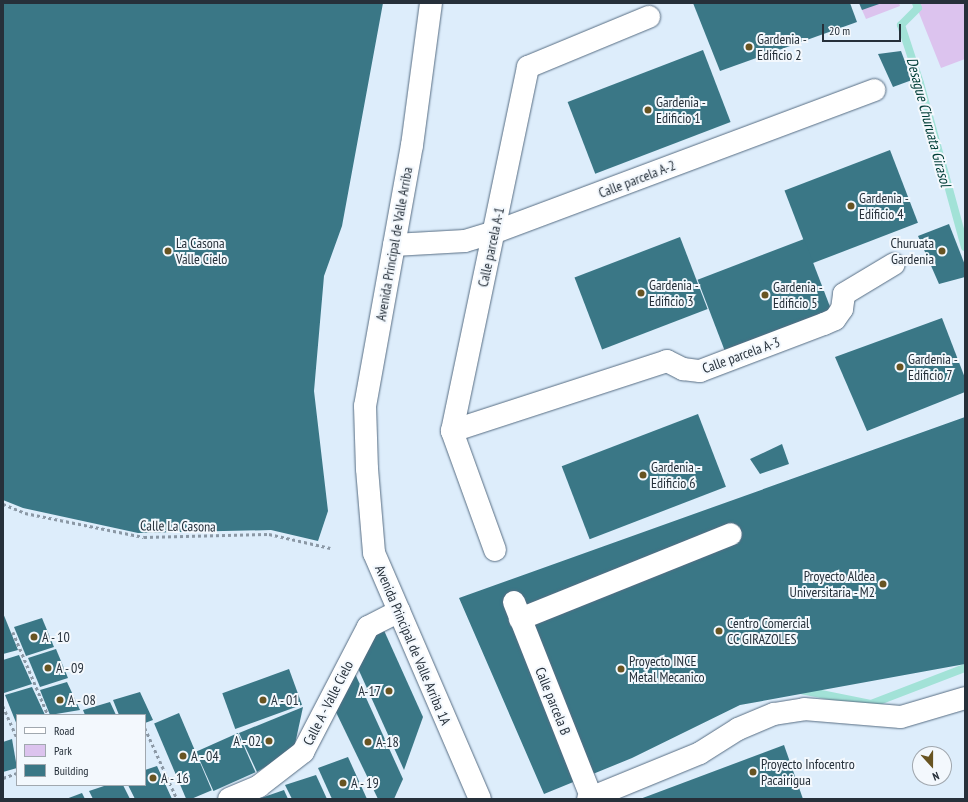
<!DOCTYPE html>
<style>
body{margin:0}
#map{position:relative;width:968px;height:802px;overflow:hidden;background:#ddedfb;font-family:"PT Sans Narrow",sans-serif}
div>[style]{position:absolute}
.green>*{inset:0;background:#dcc3ee}
.stream>*{height:8px;margin:-4px;padding:0 4px;transform-origin:4px;border-radius:4px;background:#a2e2d7}
.building>*{inset:0;background:#3a7786;transform-origin:0 0}
.path>*{height:2.5px;margin-top:-1.25px;transform-origin:0;background:repeating-linear-gradient(90deg,#8b98a5 0 3px,transparent 0 6px)}
.roads{filter:drop-shadow(0 0 1px #576d83) drop-shadow(0 0 1px #576d83)}
.street>*{height:22px;margin:-11px;padding:0 11px;transform-origin:11px;border-radius:11px;background:#fff}
.dots>*{width:11px;height:11px;translate:-50% -50%;box-sizing:border-box;border:2px solid #f3f8fd;border-radius:50%}
span{translate:-50% -50%;white-space:nowrap;text-align:center;line-height:1.15;-webkit-text-stroke:4px #f3f8fd;paint-order:stroke}
.poi-label{font-size:14px;color:#26303a}
.left{translate:0 -50%;text-align:left}
.right{translate:-100% -50%;text-align:right}
.street-label{font-size:14px;color:#26303a}
.water-label{font-size:15px;color:#003e37;font-style:italic}
.frame{position:absolute;inset:0;border:4px solid #26303a;pointer-events:none}
.legend{position:absolute;left:16px;top:714px;width:130px;height:72px;box-sizing:border-box;background:#f3f8fd;border:1px solid #a1a8af;margin:0;padding:5px 7px;list-style:none;font-size:12px;color:#26303a}
.legend li{display:flex;align-items:center;gap:8px;height:20px}
.legend b{width:20px;border:1px solid #a1a8af}
.north{position:absolute;left:912px;top:746px;width:40px;height:40px;box-sizing:border-box;background:#f3f8fd;border:1px solid #a1a8af;border-radius:50%;rotate:159deg;font-size:11px;font-weight:700;line-height:16px;text-align:center;color:#26303a}
.north::after{content:'';display:block;margin:auto;width:14px;height:18px;background:#685422;clip-path:polygon(50% 0,100% 100%,50% 72%,0 100%)}
.scale{position:absolute;left:822px;top:24px;width:79px;height:18px;box-sizing:border-box;border:2px solid #26303a;border-top:0;padding-left:5px;font-size:12px;line-height:14px;white-space:nowrap;color:#26303a;-webkit-text-stroke:3px #f3f8fd;paint-order:stroke}
</style>
<div id="map">
<div class="green">
<i style="clip-path:polygon(859px 3px,899px 3px,900px 6px,866px 19px)"></i>
<i style="clip-path:polygon(915px 3px,965px 3px,965px 59px,941px 68px)"></i>
</div>
<div class="stream">
<i style="left:916px;top:3px;width:5px;rotate:68deg"></i>
<i style="left:918px;top:8px;width:24px;rotate:135deg"></i>
<i style="left:901px;top:25px;width:61px;rotate:71.9deg"></i>
<i style="left:920px;top:83px;width:170px;rotate:74.7deg"></i>
<i style="left:801px;top:690px;width:71px;rotate:11.3deg"></i>
<i style="left:871px;top:704px;width:101px;rotate:-21deg"></i>
</div>
<div class="building">
<i style="clip-path:polygon(3px 3px,383px 3px,342px 226px,324px 276px,314px 391px,328px 511px,318px 541px,271px 530px,138px 533px,23px 508px,3px 500px)"></i>
<i style="clip-path:polygon(693px 3px,850px 3px,857px 22px,720px 71px)"></i>
<i style="clip-path:polygon(859px 3px,882px 3px,862px 10px)"></i>
<i style="left:703px;top:50px;width:77px;height:145px;rotate:69deg"></i>
<i style="clip-path:polygon(901px 51px,912px 80px,893px 87px,878px 54px)"></i>
<i style="left:890px;top:150px;width:78px;height:113px;rotate:69deg"></i>
<i style="clip-path:polygon(949px 224px,965px 265px,965px 277px,939px 284px,918px 236px)"></i>
<i style="left:680px;top:237px;width:77px;height:113px;rotate:69deg"></i>
<i style="left:804px;top:239px;width:78px;height:114px;rotate:69deg"></i>
<i style="clip-path:polygon(942px 318px,965px 378px,965px 392px,867px 431px,835px 357px)"></i>
<i style="left:698px;top:414px;width:78px;height:146px;rotate:69deg"></i>
<i style="clip-path:polygon(965px 417px,965px 664px,740px 705px,632px 758px,544px 794px,459px 598px)"></i>
<i style="clip-path:polygon(782px 444px,789px 464px,760px 474px,750px 459px)"></i>
<i style="clip-path:polygon(3px 613px,18px 650px,3px 654px)"></i>
<i style="clip-path:polygon(42px 618px,54px 647px,26px 656px,14px 627px)"></i>
<i style="clip-path:polygon(382px 626px,423px 717px,404px 770px,356px 664px)"></i>
<i style="clip-path:polygon(56px 649px,68px 678px,40px 687px,28px 658px)"></i>
<i style="clip-path:polygon(19px 655px,32px 684px,4px 693px,3px 660px)"></i>
<i style="clip-path:polygon(352px 667px,403px 779px,394px 799px,378px 799px,333px 706px)"></i>
<i style="left:289px;top:669px;width:38px;height:71px;rotate:70deg"></i>
<i style="clip-path:polygon(67px 682px,80px 710px,50px 715px,40px 690px)"></i>
<i style="clip-path:polygon(32px 687px,45px 715px,17px 715px,17px 725px,5px 695px)"></i>
<i style="clip-path:polygon(140px 692px,153px 720px,145px 723px,145px 715px,119px 715px,113px 700px)"></i>
<i style="clip-path:polygon(110px 702px,116px 715px,85px 715px,83px 710px)"></i>
<i style="clip-path:polygon(303px 707px,294px 749px,257px 772px,239px 733px)"></i>
<i style="left:179px;top:713px;width:84px;height:27px;rotate:67deg"></i>
<i style="left:238px;top:733px;width:43px;height:46px;rotate:66deg"></i>
<i style="clip-path:polygon(12px 739px,17px 768px,3px 772px,3px 742px)"></i>
<i style="clip-path:polygon(784px 745px,803px 799px,640px 799px)"></i>
<i style="clip-path:polygon(348px 757px,367px 799px,332px 799px,318px 768px)"></i>
<i style="clip-path:polygon(157px 766px,172px 799px,135px 799px,128px 785px,145px 785px,145px 770px)"></i>
<i style="clip-path:polygon(316px 775px,327px 799px,292px 799px,285px 785px)"></i>
<i style="clip-path:polygon(107px 785px,123px 785px,130px 799px,93px 799px,89px 791px)"></i>
<i style="clip-path:polygon(284px 790px,288px 799px,258px 799px)"></i>
<i style="clip-path:polygon(82px 793px,85px 799px,66px 799px)"></i>
</div>
<div class="path">
<i style="left:3px;top:504px;width:24px;rotate:22deg"></i>
<i style="left:25px;top:513px;width:121px;rotate:11.4deg"></i>
<i style="left:144px;top:537px;width:125px;rotate:-1.4deg"></i>
<i style="left:269px;top:534px;width:63px;rotate:12.9deg"></i>
<i style="left:13px;top:632px;width:90px;rotate:67.1deg"></i>
<i style="left:3px;top:706px;width:35px;rotate:66deg"></i>
<i style="left:145px;top:728px;width:78px;rotate:65.7deg"></i>
<i style="left:3px;top:778px;width:15px;rotate:-20deg"></i>
</div>
<div class="roads">
<div class="street">
<i style="left:431px;top:3px;width:143px;rotate:97.6deg"></i>
<i style="left:412px;top:145px;width:265px;rotate:100.2deg"></i>
<i style="left:365px;top:406px;width:63px;rotate:88.2deg"></i>
<i style="left:367px;top:469px;width:84px;rotate:85.2deg"></i>
<i style="left:374px;top:553px;width:268px;rotate:66.7deg"></i>
<i style="left:394px;top:245px;width:71px;rotate:-3.2deg"></i>
<i style="left:465px;top:241px;width:31px;rotate:-17deg"></i>
<i style="left:495px;top:232px;width:405px;rotate:-20.5deg"></i>
<i style="left:452px;top:431px;width:226px;rotate:-18deg"></i>
<i style="left:667px;top:361px;width:18px;rotate:27deg"></i>
<i style="left:683px;top:369px;width:17px;rotate:7deg"></i>
<i style="left:700px;top:371px;width:133px;rotate:-20.8deg"></i>
<i style="left:824px;top:324px;width:12px;rotate:-24deg"></i>
<i style="left:835px;top:319px;width:12px;rotate:-55deg"></i>
<i style="left:842px;top:309px;width:15px;rotate:-82deg"></i>
<i style="left:844px;top:294px;width:58px;rotate:-31deg"></i>
<i style="left:495px;top:550px;width:127px;rotate:-109.9deg"></i>
<i style="left:452px;top:431px;width:372px;rotate:-78.2deg"></i>
<i style="left:528px;top:67px;width:131px;rotate:-22.5deg"></i>
<i style="left:514px;top:602px;width:212px;rotate:68.4deg"></i>
<i style="left:520px;top:619px;width:227px;rotate:-21.9deg"></i>
<i style="left:229px;top:799px;width:33px;rotate:-23deg"></i>
<i style="left:259px;top:786px;width:56px;rotate:-37.7deg"></i>
<i style="left:303px;top:752px;width:141px;rotate:-62.5deg"></i>
<i style="left:368px;top:627px;width:35px;rotate:-27deg"></i>
<i style="left:588px;top:799px;width:121px;rotate:-22.3deg"></i>
<i style="left:700px;top:753px;width:45px;rotate:-32.3deg"></i>
<i style="left:738px;top:729px;width:39px;rotate:-23deg"></i>
<i style="left:774px;top:714px;width:30px;rotate:-9deg"></i>
<i style="left:804px;top:709px;width:97px;rotate:4.7deg"></i>
<i style="left:901px;top:717px;width:67px;rotate:-16.5deg"></i>
</div>
</div>
<div class="dots">
<i style="left:749px;top:47px;background:#685422"></i>
<i style="left:648px;top:110px;background:#685422"></i>
<i style="left:851px;top:206px;background:#685422"></i>
<i style="left:168px;top:251px;background:#685422"></i>
<i style="left:942px;top:251px;background:#685422"></i>
<i style="left:641px;top:293px;background:#685422"></i>
<i style="left:765px;top:295px;background:#685422"></i>
<i style="left:900px;top:367px;background:#685422"></i>
<i style="left:643px;top:475px;background:#685422"></i>
<i style="left:883px;top:584px;background:#685422"></i>
<i style="left:719px;top:631px;background:#685422"></i>
<i style="left:34px;top:637px;background:#685422"></i>
<i style="left:48px;top:668px;background:#685422"></i>
<i style="left:621px;top:669px;background:#685422"></i>
<i style="left:389px;top:691px;background:#685422"></i>
<i style="left:60px;top:700px;background:#685422"></i>
<i style="left:263px;top:700px;background:#685422"></i>
<i style="left:269px;top:741px;background:#685422"></i>
<i style="left:368px;top:742px;background:#685422"></i>
<i style="left:183px;top:756px;background:#685422"></i>
<i style="left:753px;top:772px;background:#685422"></i>
<i style="left:153px;top:778px;background:#685422"></i>
<i style="left:343px;top:783px;background:#685422"></i>
</div>
<div class="poi-label">
<span class="left" style="left:757px;top:47px">Gardenia -<br>Edificio 2</span>
<span class="left" style="left:656px;top:110px">Gardenia -<br>Edificio 1</span>
<span class="left" style="left:859px;top:206px">Gardenia -<br>Edificio 4</span>
<span class="left" style="left:176px;top:251px">La Casona<br>Valle Cielo</span>
<span class="right" style="left:934px;top:251px">Churuata<br>Gardenia</span>
<span class="left" style="left:649px;top:293px">Gardenia -<br>Edificio 3</span>
<span class="left" style="left:773px;top:295px">Gardenia -<br>Edificio 5</span>
<span class="left" style="left:908px;top:367px">Gardenia -<br>Edificio 7</span>
<span class="left" style="left:651px;top:475px">Gardenia -<br>Edificio 6</span>
<span class="right" style="left:875px;top:584px">Proyecto Aldea<br>Universitaria - M2</span>
<span class="left" style="left:727px;top:631px">Centro Comercial<br>CC GIRAZOLES</span>
<span class="left" style="left:42px;top:637px">A - 10</span>
<span class="left" style="left:629px;top:669px">Proyecto INCE<br>Metal Mecanico</span>
<span class="left" style="left:56px;top:668px">A - 09</span>
<span class="right" style="left:381px;top:691px">A-17</span>
<span class="left" style="left:68px;top:700px">A - 08</span>
<span class="left" style="left:271px;top:700px">A - 01</span>
<span class="right" style="left:261px;top:741px">A - 02</span>
<span class="left" style="left:376px;top:742px">A-18</span>
<span class="left" style="left:191px;top:756px">A - 04</span>
<span class="left" style="left:761px;top:772px">Proyecto Infocentro<br>Pacairigua</span>
<span class="left" style="left:161px;top:778px">A - 16</span>
<span class="left" style="left:351px;top:783px">A - 19</span>
</div>
<div class="street-label">
<span style="left:637px;top:179px;rotate:-21deg">Calle parcela A-2</span>
<span style="left:394px;top:244px;rotate:-80deg">Avenida Principal de Valle Arriba</span>
<span style="left:491px;top:247px;rotate:-78deg">Calle parcela A-1</span>
<span style="left:741px;top:355px;rotate:-20deg">Calle parcela A-3</span>
<span style="left:178px;top:526px;rotate:1deg">Calle La Casona</span>
<span style="left:413px;top:645px;rotate:67deg">Avenida Principal de Valle Arriba 1A</span>
<span style="left:553px;top:701px;rotate:68deg">Calle parcela B</span>
<span style="left:328px;top:703px;rotate:-63deg">Calle A - Valle Cielo</span>
</div>
<div class="water-label">
<span style="left:929px;top:122px;rotate:75deg">Desague Churuata Girasol</span>
</div>
<div class="frame"></div>
<ul class="legend">
<li><b style="height:5px;background:#fff"></b>Road</li>
<li><b style="height:11px;background:#dcc3ee"></b>Park</li>
<li><b style="height:11px;background:#3a7786"></b>Building</li>
</ul>
<div class="north">N</div>
<div class="scale">20 m</div>
</div>
